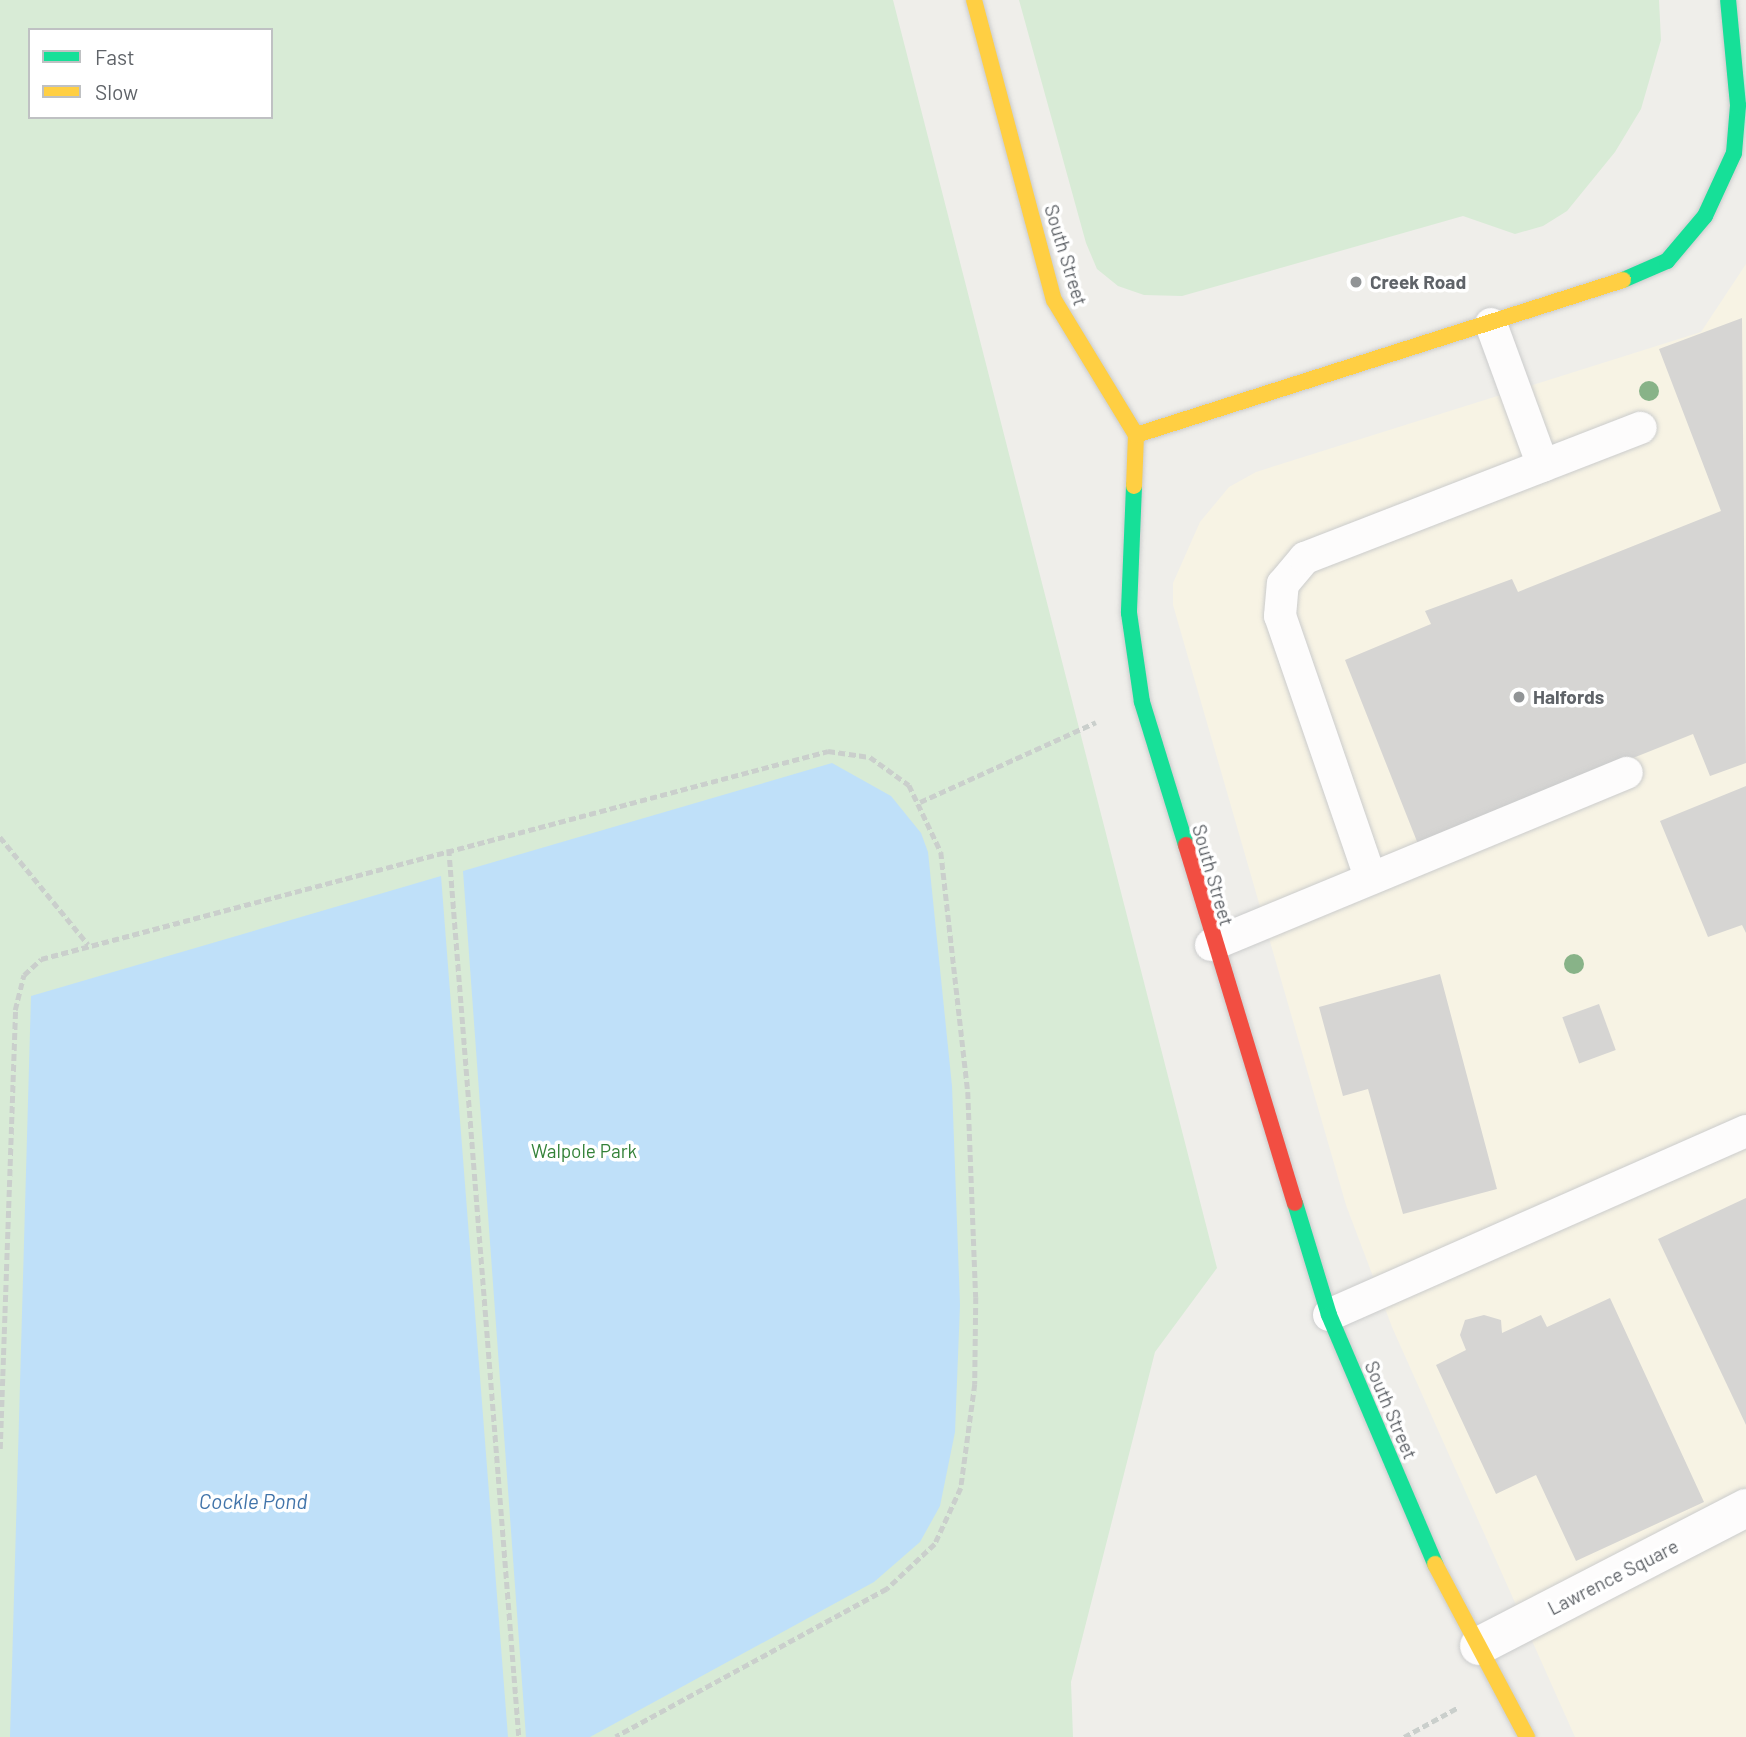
<!DOCTYPE html>
<style>
body{margin:0}
#map{position:relative;width:1746px;height:1737px;overflow:hidden;background:#efeeea;font-family:Barlow,sans-serif}
div>[style]{position:absolute}
.commercial>*{inset:0;background:#f7f3e4}
.green>*{inset:0;background:#d8ebd6}
.water>*{inset:0;background:#bfe0f9}
.building>*{inset:0;background:#d6d5d3;transform-origin:0 0}
.path>*{height:4.5px;margin-top:-2.25px;transform-origin:0;background:repeating-linear-gradient(90deg,#cacfcc 0 7px,transparent 0 10.5px)}
.roads{filter:drop-shadow(0 0 2px #cbcccc) drop-shadow(0 0 2px #cbcccc)}
.lane>*{height:32px;margin:-16px;padding:0 16px;transform-origin:16px;border-radius:16px;background:#fdfcfc}
.street>*{height:38px;margin:-19px;padding:0 19px;transform-origin:19px;border-radius:19px;background:#fdfcfc}
.fast>*{height:16px;margin:-8px;padding:0 8px;transform-origin:8px;border-radius:8px;background:#16e098}
.slow>*{height:16px;margin:-8px;padding:0 8px;transform-origin:8px;border-radius:8px;background:#ffcf43}
.jam>*{height:16px;margin:-8px;padding:0 8px;transform-origin:8px;border-radius:8px;background:#f24e42}
.trees>*{width:20px;height:20px;margin:-10px;border-radius:50%;background:#88b388}
.dots>*{width:19px;height:19px;translate:-50% -50%;box-sizing:border-box;border:4px solid #fff;border-radius:50%}
span{translate:-50% -50%;white-space:nowrap;text-align:center;line-height:1.15;-webkit-text-stroke:7px #fff;paint-order:stroke}
.street-label{font-size:19px;color:#5f6368}
.poi-label{font-size:19px;color:#5f6368;font-weight:700}
.left{translate:0 -50%;text-align:left}
.park-label{font-size:19px;color:#348238}
.water-label{font-size:21px;color:#4174aa;font-style:italic}
.legend{position:absolute;left:28px;top:28px;width:245px;height:91px;box-sizing:border-box;background:#fff;border:2px solid #bfc1c3;margin:0;padding:9px 12px;list-style:none;font-size:21px;color:#5f6368}
.legend li{display:flex;align-items:center;gap:14px;height:35px}
.legend b{width:35px;border:2px solid #bfc1c3}
</style>
<div id="map">
<div class="commercial">
<i style="clip-path:polygon(1746px 264px,1746px 1737px,1575px 1737px,1392px 1327px,1346px 1205px,1173px 605px,1173px 583px,1200px 522px,1229px 487px,1256px 472px,1701px 332px)"></i>
</div>
<div class="green">
<i style="clip-path:polygon(evenodd,0 0,893px 0,1217px 1268px,1155px 1352px,1071px 1682px,1073px 1737px,0 1737px,0 0,30px 30px,271px 30px,271px 117px,30px 117px,30px 30px)"></i>
<i style="clip-path:polygon(1019px 0,1659px 0,1661px 40px,1641px 109px,1615px 152px,1567px 211px,1543px 226px,1515px 234px,1463px 216px,1182px 296px,1144px 295px,1118px 286px,1097px 269px,1086px 243px)"></i>
</div>
<div class="water">
<i style="clip-path:polygon(832px 763px,891px 796px,921px 833px,928px 852px,952px 1086px,960px 1305px,955px 1432px,940px 1506px,920px 1542px,874px 1582px,590px 1737px,526px 1737px,463px 871px)"></i>
<i style="clip-path:polygon(441px 876px,508px 1737px,10px 1737px,31px 996px)"></i>
</div>
<div class="building">
<i style="clip-path:polygon(1742px 318px,1746px 763px,1710px 776px,1693px 734px,1418px 844px,1345px 660px,1431px 624px,1425px 611px,1512px 579px,1518px 592px,1721px 511px,1659px 349px)"></i>
<i style="clip-path:polygon(1746px 786px,1746px 933px,1742px 925px,1708px 937px,1660px 821px)"></i>
<i style="clip-path:polygon(1440px 974px,1497px 1189px,1403px 1214px,1368px 1089px,1343px 1096px,1319px 1007px)"></i>
<i style="left:1599px;top:1004px;width:49px;height:39px;rotate:70deg"></i>
<i style="clip-path:polygon(1746px 1198px,1746px 1425px,1658px 1239px)"></i>
<i style="clip-path:polygon(1610px 1298px,1704px 1502px,1576px 1561px,1536px 1475px,1496px 1494px,1436px 1365px,1466px 1350px,1460px 1335px,1465px 1320px,1484px 1315px,1501px 1320px,1502px 1333px,1541px 1315px,1547px 1327px)"></i>
</div>
<div class="path">
<i style="left:920px;top:802px;width:193px;rotate:-24.4deg"></i>
<i style="left:0;top:837px;width:139px;rotate:50.6deg"></i>
<i style="left:449px;top:849px;width:891px;rotate:85.49deg"></i>
<i style="left:0;top:1449px;width:439px;rotate:-88deg"></i>
<i style="left:15px;top:1010px;width:36px;rotate:-76deg"></i>
<i style="left:24px;top:975px;width:23px;rotate:-43deg"></i>
<i style="left:41px;top:959px;width:814px;rotate:-14.8deg"></i>
<i style="left:828px;top:751px;width:42px;rotate:8.1deg"></i>
<i style="left:870px;top:757px;width:48px;rotate:35.7deg"></i>
<i style="left:909px;top:785px;width:74px;rotate:64.5deg"></i>
<i style="left:941px;top:852px;width:242px;rotate:83.6deg"></i>
<i style="left:968px;top:1092px;width:205px;rotate:87.8deg"></i>
<i style="left:976px;top:1297px;width:87px;rotate:90.7deg"></i>
<i style="left:975px;top:1384px;width:105px;rotate:97.7deg"></i>
<i style="left:961px;top:1488px;width:62px;rotate:114.9deg"></i>
<i style="left:935px;top:1544px;width:66px;rotate:136.8deg"></i>
<i style="left:887px;top:1589px;width:309px;rotate:151.4deg"></i>
<i style="left:1404px;top:1737px;width:60px;rotate:-28.7deg"></i>
</div>
<div class="roads">
<div class="lane">
<i style="left:1491px;top:324px;width:151px;rotate:69.9deg"></i>
<i style="left:1369px;top:874px;width:273px;rotate:-109deg"></i>
<i style="left:1280px;top:616px;width:32px;rotate:-85deg"></i>
<i style="left:1283px;top:584px;width:34px;rotate:-50deg"></i>
<i style="left:1305px;top:558px;width:360px;rotate:-21.2deg"></i>
<i style="left:1211px;top:945px;width:450px;rotate:-22.5deg"></i>
<i style="left:1329px;top:1315px;width:456px;rotate:-23.8deg"></i>
</div>
<div class="street">
<i style="left:1479px;top:1646px;width:301px;rotate:-27.3deg"></i>
</div>
<div class="fast">
<i style="left:1623px;top:280px;width:48px;rotate:-23.4deg"></i>
<i style="left:1667px;top:261px;width:59px;rotate:-49.8deg"></i>
<i style="left:1705px;top:216px;width:69px;rotate:-65.3deg"></i>
<i style="left:1734px;top:153px;width:48px;rotate:-85.2deg"></i>
<i style="left:1738px;top:105px;width:105px;rotate:-95.4deg"></i>
<i style="left:1134px;top:486px;width:127px;rotate:92.3deg"></i>
<i style="left:1129px;top:613px;width:90px;rotate:81.7deg"></i>
<i style="left:1142px;top:702px;width:150px;rotate:72.9deg"></i>
<i style="left:1295px;top:1203px;width:117px;rotate:73.1deg"></i>
<i style="left:1329px;top:1315px;width:271px;rotate:66.9deg"></i>
</div>
<div class="slow">
<i style="left:974px;top:0;width:310px;rotate:75.1deg"></i>
<i style="left:1054px;top:300px;width:158px;rotate:58.7deg"></i>
<i style="left:1136px;top:435px;width:51px;rotate:92.2deg"></i>
<i style="left:1136px;top:435px;width:511px;rotate:-17.65deg"></i>
<i style="left:1435px;top:1564px;width:196px;rotate:62deg"></i>
</div>
<div class="jam">
<i style="left:1186px;top:845px;width:374px;rotate:73.1deg"></i>
</div>
</div>
<div class="trees">
<i style="left:1649px;top:391px"></i>
<i style="left:1574px;top:964px"></i>
</div>
<div class="dots">
<i style="left:1356px;top:282px;background:#919496"></i>
<i style="left:1519px;top:697px;background:#919496"></i>
</div>
<div class="street-label">
<span style="left:1066px;top:255px;rotate:73deg">South Street</span>
<span style="left:1213px;top:875px;rotate:74deg">South Street</span>
<span style="left:1391px;top:1410px;rotate:67deg">South Street</span>
<span style="left:1613px;top:1577px;rotate:-27deg">Lawrence Square</span>
</div>
<div class="poi-label">
<span class="left" style="left:1370px;top:282px">Creek Road</span>
<span class="left" style="left:1533px;top:697px">Halfords</span>
</div>
<div class="park-label">
<span style="left:584px;top:1151px">Walpole Park</span>
</div>
<div class="water-label">
<span style="left:253px;top:1501px">Cockle Pond</span>
</div>
<ul class="legend">
<li><b style="height:9px;background:#16e098"></b>Fast</li>
<li><b style="height:9px;background:#ffcf43"></b>Slow</li>
</ul>
</div>
